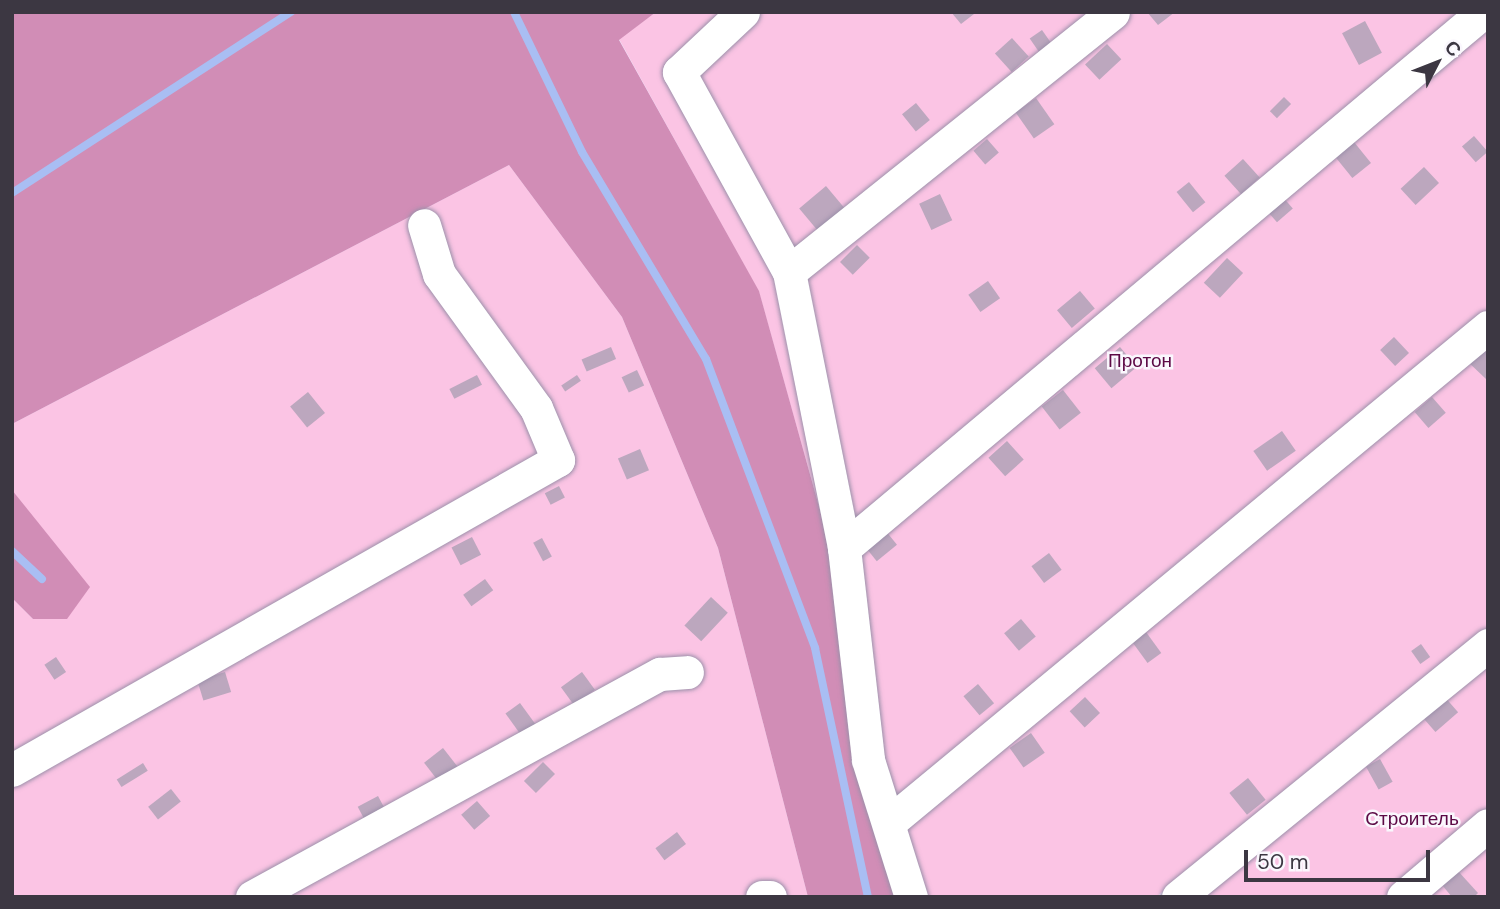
<!DOCTYPE html>
<meta charset="utf-8">
<style>
body{margin:0}
#map{position:relative;width:1500px;height:909px;overflow:hidden;background:#f0e6fd;font-family:"DM Sans",sans-serif}
div>[style]{position:absolute}
.green>*{inset:0;background:#fbc4e4}
.forest>*{inset:0;background:#d18db6}
.stream>*{height:8px;margin:-4px;padding:0 4px;transform-origin:4px;border-radius:4px;background:#a9bef3}
.building>*{inset:0;background:#bca7be;transform-origin:0 0}
.roads{filter:drop-shadow(0 0 2px #9c90aa) drop-shadow(0 0 2px #9c90aa)}
.minor>*{height:33px;margin:-16.5px;padding:0 16.5px;transform-origin:16.5px;border-radius:16.5px;background:#fff}
span{translate:-50% -50%;white-space:nowrap;text-align:center;line-height:1.15;-webkit-text-stroke:5px #faf7fd;paint-order:stroke}
.park-label{font-size:19px;color:#5c0945}
.frame{position:absolute;inset:0;border:14px solid #3c3742;pointer-events:none}
.north{position:absolute;left:1402px;top:28px;width:70px;height:70px;-webkit-text-stroke:5px #faf7fd;paint-order:stroke;rotate:48deg;font-size:19px;font-weight:700;line-height:28px;text-align:center;color:#3c3742}
.north::after{content:'';display:block;margin:auto;width:24px;height:32px;background:#3c3742;clip-path:polygon(50% 0,100% 100%,50% 72%,0 100%)}
.scale{position:absolute;left:1244px;top:850px;width:186px;height:32px;box-sizing:border-box;border:4px solid #3c3742;border-top:0;padding-left:9px;font-size:21px;line-height:24px;white-space:nowrap;color:#3c3742;-webkit-text-stroke:5px #faf7fd;paint-order:stroke}
</style>
<div id="map">
<div class="green">
<i style="clip-path:polygon(656px 12px,1488px 12px,1488px 630px,1156px 897px,896px 897px,823px 521px,759px 292px,619px 39px)"></i>
<i style="clip-path:polygon(509px 165px,622px 317px,718px 548px,808px 897px,12px 897px,12px 598px,33px 619px,43px 532px,12px 490px,12px 424px)"></i>
<i style="clip-path:polygon(1488px 658px,1488px 897px,1197px 897px)"></i>
</div>
<div class="forest">
<i style="clip-path:polygon(12px 12px,656px 12px,619px 40px,759px 291px,823px 521px,896px 897px,808px 897px,718px 548px,622px 317px,509px 165px,12px 424px)"></i>
<i style="clip-path:polygon(12px 490px,90px 587px,67px 619px,33px 619px,12px 598px)"></i>
</div>
<div class="stream">
<i style="left:514px;top:12px;width:156px;rotate:64.1deg"></i>
<i style="left:582px;top:152px;width:241px;rotate:59.1deg"></i>
<i style="left:706px;top:359px;width:309px;rotate:69.3deg"></i>
<i style="left:815px;top:648px;width:255px;rotate:78deg"></i>
<i style="left:12px;top:193px;width:333px;rotate:-33deg"></i>
<i style="left:12px;top:551px;width:41px;rotate:43deg"></i>
</div>
<div class="building">
<i style="clip-path:polygon(951px 12px,972px 12px,974px 14px,961px 24px)"></i>
<i style="clip-path:polygon(1147px 12px,1175px 12px,1158px 25px)"></i>
<i style="left:1365px;top:21px;width:36px;height:26px;rotate:62deg"></i>
<i style="left:1042px;top:30px;width:19px;height:15px;rotate:55deg"></i>
<i style="left:1012px;top:38px;width:25px;height:23px;rotate:48deg"></i>
<i style="left:1107px;top:44px;width:21px;height:30px;rotate:47deg"></i>
<i style="left:1284px;top:97px;width:10px;height:20px;rotate:45deg"></i>
<i style="left:1036px;top:98px;width:32px;height:25px;rotate:55deg"></i>
<i style="left:916px;top:103px;width:22px;height:18px;rotate:51deg"></i>
<i style="left:1474px;top:136px;width:21px;height:16px;rotate:49deg"></i>
<i style="left:987px;top:139px;width:18px;height:18px;rotate:49deg"></i>
<i style="left:1354px;top:142px;width:27px;height:24px;rotate:51deg"></i>
<i style="left:1243px;top:159px;width:25px;height:25px;rotate:48deg"></i>
<i style="left:1424px;top:167px;width:22px;height:32px;rotate:47deg"></i>
<i style="left:1189px;top:182px;width:26px;height:16px;rotate:51deg"></i>
<i style="left:826px;top:186px;width:30px;height:35px;rotate:50deg"></i>
<i style="left:940px;top:194px;width:29px;height:23px;rotate:65deg"></i>
<i style="left:1281px;top:195px;width:18px;height:21px;rotate:49deg"></i>
<i style="left:857px;top:245px;width:18px;height:24px;rotate:45deg"></i>
<i style="left:1227px;top:258px;width:22px;height:34px;rotate:43deg"></i>
<i style="left:988px;top:281px;width:21px;height:24px;rotate:55deg"></i>
<i style="left:1080px;top:291px;width:23px;height:30px;rotate:50deg"></i>
<i style="left:1394px;top:337px;width:22px;height:19px;rotate:47deg"></i>
<i style="clip-path:polygon(1482px 343px,1488px 349px,1486px 379px,1466px 360px)"></i>
<i style="left:611px;top:347px;width:13px;height:32px;rotate:67deg"></i>
<i style="left:1120px;top:347px;width:26px;height:33px;rotate:50deg"></i>
<i style="left:637px;top:370px;width:17px;height:17px;rotate:65deg"></i>
<i style="left:477px;top:375px;width:11px;height:31px;rotate:63deg"></i>
<i style="left:577px;top:375px;width:7px;height:19px;rotate:56deg"></i>
<i style="left:1063px;top:390px;width:29px;height:27px;rotate:52deg"></i>
<i style="left:308px;top:392px;width:27px;height:23px;rotate:51deg"></i>
<i style="left:1432px;top:397px;width:21px;height:23px;rotate:49deg"></i>
<i style="left:1282px;top:431px;width:24px;height:35px;rotate:55deg"></i>
<i style="left:1007px;top:441px;width:25px;height:25px;rotate:48deg"></i>
<i style="left:640px;top:449px;width:23px;height:24px;rotate:67deg"></i>
<i style="left:559px;top:486px;width:13px;height:16px;rotate:63deg"></i>
<i style="left:885px;top:530px;width:19px;height:26px;rotate:51deg"></i>
<i style="left:472px;top:537px;width:20px;height:23px;rotate:63deg"></i>
<i style="left:542px;top:538px;width:21px;height:10px;rotate:62deg"></i>
<i style="left:1049px;top:553px;width:21px;height:22px;rotate:53deg"></i>
<i style="left:485px;top:579px;width:14px;height:27px;rotate:54deg"></i>
<i style="left:711px;top:597px;width:23px;height:39px;rotate:43deg"></i>
<i style="left:1021px;top:619px;width:23px;height:22px;rotate:50deg"></i>
<i style="left:1146px;top:632px;width:26px;height:17px;rotate:54deg"></i>
<i style="left:1421px;top:644px;width:16px;height:12px;rotate:55deg"></i>
<i style="left:56px;top:657px;width:18px;height:14px;rotate:56deg"></i>
<i style="left:225px;top:672px;width:21px;height:29px;rotate:73deg"></i>
<i style="left:582px;top:672px;width:22px;height:26px;rotate:54deg"></i>
<i style="left:978px;top:684px;width:25px;height:19px;rotate:50deg"></i>
<i style="left:1443px;top:695px;width:23px;height:30px;rotate:49deg"></i>
<i style="left:1085px;top:697px;width:22px;height:21px;rotate:47deg"></i>
<i style="left:520px;top:703px;width:27px;height:18px;rotate:54deg"></i>
<i style="left:1031px;top:733px;width:24px;height:26px;rotate:55deg"></i>
<i style="left:443px;top:748px;width:29px;height:24px;rotate:52deg"></i>
<i style="left:1380px;top:759px;width:26px;height:16px;rotate:61deg"></i>
<i style="left:543px;top:762px;width:17px;height:27px;rotate:45deg"></i>
<i style="left:143px;top:763px;width:9px;height:31px;rotate:58deg"></i>
<i style="left:1248px;top:778px;width:28px;height:24px;rotate:51deg"></i>
<i style="left:171px;top:789px;width:16px;height:29px;rotate:52deg"></i>
<i style="left:378px;top:796px;width:19px;height:23px;rotate:62deg"></i>
<i style="left:477px;top:801px;width:20px;height:21px;rotate:49deg"></i>
<i style="left:677px;top:832px;width:15px;height:27px;rotate:53deg"></i>
<i style="clip-path:polygon(1458px 871px,1478px 893px,1474px 897px,1452px 897px,1442px 885px)"></i>
</div>
<div class="roads">
<div class="minor">
<i style="left:743px;top:12px;width:88px;rotate:136.8deg"></i>
<i style="left:679px;top:72px;width:228px;rotate:61.2deg"></i>
<i style="left:789px;top:272px;width:415px;rotate:-38.7deg"></i>
<i style="left:789px;top:272px;width:281px;rotate:78.7deg"></i>
<i style="left:844px;top:548px;width:213px;rotate:83.5deg"></i>
<i style="left:868px;top:760px;width:144px;rotate:72.6deg"></i>
<i style="left:844px;top:548px;width:825px;rotate:-39.98deg"></i>
<i style="left:12px;top:770px;width:628px;rotate:-29.59deg"></i>
<i style="left:558px;top:460px;width:56px;rotate:-112.9deg"></i>
<i style="left:536px;top:408px;width:165px;rotate:-125.9deg"></i>
<i style="left:439px;top:274px;width:51px;rotate:-107deg"></i>
<i style="left:891px;top:821px;width:775px;rotate:-39.61deg"></i>
<i style="left:252px;top:897px;width:465px;rotate:-28.7deg"></i>
<i style="left:660px;top:674px;width:27px;rotate:-4deg"></i>
<i style="left:762px;top:897px;width:8px"></i>
<i style="left:1178px;top:897px;width:400px;rotate:-39.1deg"></i>
<i style="left:1403px;top:897px;width:111px;rotate:-40.3deg"></i>
</div>
</div>
<div class="park-label">
<span style="left:1140px;top:361px">Протон</span>
<span style="left:1412px;top:819px">Строитель</span>
</div>
<div class="frame"></div>
<div class="north">С</div>
<div class="scale">50 m</div>
</div>
